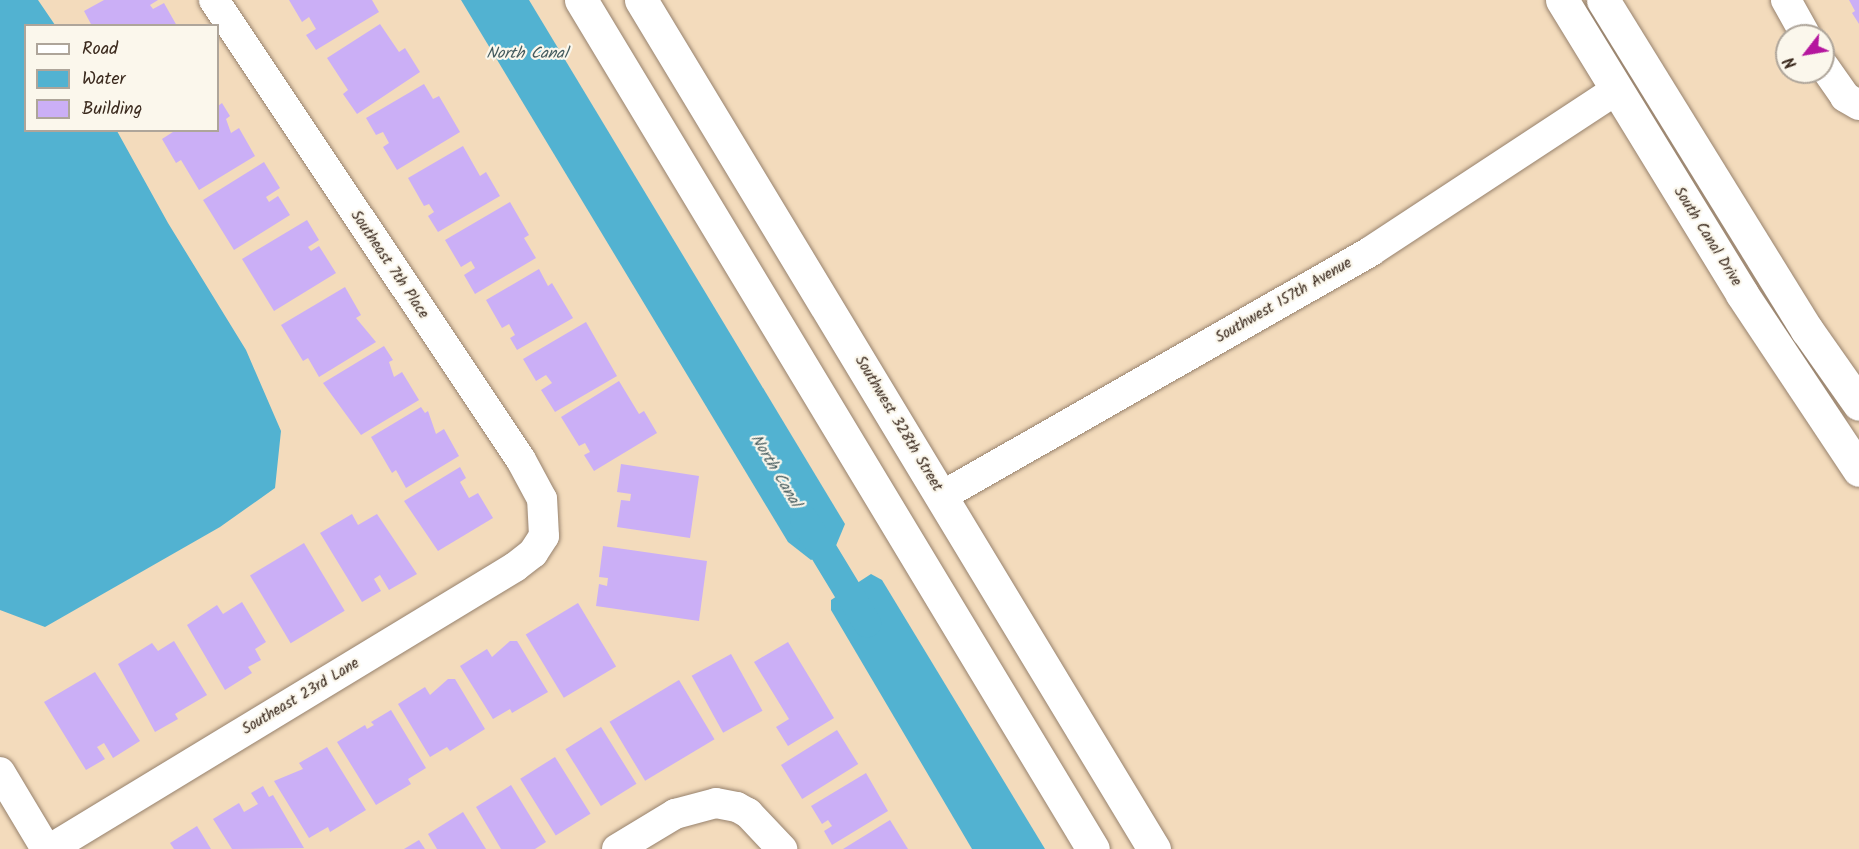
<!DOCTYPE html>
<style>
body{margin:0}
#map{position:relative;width:1859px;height:849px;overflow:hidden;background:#f3dbbc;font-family:Kalam,sans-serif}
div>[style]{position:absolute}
.water>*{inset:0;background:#52b2d1}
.canal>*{height:28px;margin:-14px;padding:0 14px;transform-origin:14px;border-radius:14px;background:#52b2d1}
.building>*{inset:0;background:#cbaff6;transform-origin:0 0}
.roads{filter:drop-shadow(0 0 2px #97826d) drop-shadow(0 0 2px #97826d)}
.minor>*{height:30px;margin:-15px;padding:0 15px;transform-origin:15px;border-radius:15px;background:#fff}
.tertiary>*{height:33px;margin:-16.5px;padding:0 16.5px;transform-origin:16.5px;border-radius:16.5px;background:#fff}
span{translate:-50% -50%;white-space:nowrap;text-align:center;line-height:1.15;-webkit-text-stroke:4.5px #fbf7ec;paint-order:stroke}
.street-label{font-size:15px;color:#3b2a1e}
.water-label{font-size:16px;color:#435a5d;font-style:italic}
.legend{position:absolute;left:24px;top:24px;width:195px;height:108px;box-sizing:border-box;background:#fbf7ec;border:2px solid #aea59a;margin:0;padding:8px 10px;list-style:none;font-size:18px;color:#3b2a1e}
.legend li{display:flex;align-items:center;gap:12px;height:30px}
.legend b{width:30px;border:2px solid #aea59a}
.north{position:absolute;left:1775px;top:24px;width:60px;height:60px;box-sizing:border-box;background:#fbf7ec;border:2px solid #aea59a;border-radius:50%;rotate:239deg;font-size:16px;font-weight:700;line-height:24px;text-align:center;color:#3b2a1e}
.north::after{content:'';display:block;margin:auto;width:21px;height:27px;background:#b5179e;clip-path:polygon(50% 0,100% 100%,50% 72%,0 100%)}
</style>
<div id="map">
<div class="water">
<i style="clip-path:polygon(0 0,38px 0,55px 25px,26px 26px,26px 130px,117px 131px,168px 223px,246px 350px,281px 431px,275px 488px,220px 527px,45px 627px,0 610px)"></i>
<i style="clip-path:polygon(461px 0,529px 0,845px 524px,835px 548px,811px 560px,788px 542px)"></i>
<i style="clip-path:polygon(871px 574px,882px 580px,1045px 849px,972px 849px,831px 610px,831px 600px)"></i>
</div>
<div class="canal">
<i style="left:804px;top:519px;width:122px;rotate:58.8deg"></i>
</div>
<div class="building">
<i style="clip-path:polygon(104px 0,158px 0,150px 5px,153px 9px,164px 3px,177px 26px,92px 26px,84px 11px)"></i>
<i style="clip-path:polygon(289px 0,372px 0,379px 12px,316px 50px,306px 35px,316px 29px,309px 17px,302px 22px)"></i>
<i style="clip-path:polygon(1849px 0,1859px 0,1859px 24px,1852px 13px,1855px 11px)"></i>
<i style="clip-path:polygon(380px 24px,399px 52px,405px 48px,420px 72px,357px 114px,343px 94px,348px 90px,327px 58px)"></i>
<i style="clip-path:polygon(424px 84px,433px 99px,439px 96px,460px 132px,397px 170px,383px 147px,389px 143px,383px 132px,376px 135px,366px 118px)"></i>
<i style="clip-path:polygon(222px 103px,230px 116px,226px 119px,231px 133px,239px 128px,255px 156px,199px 190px,181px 160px,176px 163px,162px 139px,176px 130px,218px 130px,218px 106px)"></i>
<i style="clip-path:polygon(463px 146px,480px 176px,486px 172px,500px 196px,438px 232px,428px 216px,434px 212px,429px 204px,424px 206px,408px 178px)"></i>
<i style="clip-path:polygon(264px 162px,280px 188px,266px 197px,269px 202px,278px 196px,290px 215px,234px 250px,203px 200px)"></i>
<i style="clip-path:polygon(510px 202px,529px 235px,524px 238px,536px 258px,475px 294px,464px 275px,475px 268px,471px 261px,461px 267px,445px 240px)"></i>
<i style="clip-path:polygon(307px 220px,319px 240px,308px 247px,311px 251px,319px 246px,336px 273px,274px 311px,242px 259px)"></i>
<i style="clip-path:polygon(539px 269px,548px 286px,552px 283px,573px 318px,517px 350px,510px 338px,515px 335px,509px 324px,502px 328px,486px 300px)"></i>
<i style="clip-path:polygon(345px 287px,361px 315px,356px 318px,376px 342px,319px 377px,308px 358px,303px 361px,281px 325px)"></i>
<i style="clip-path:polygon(586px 322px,617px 376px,555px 412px,541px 390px,552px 383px,546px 375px,536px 381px,523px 359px)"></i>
<i style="clip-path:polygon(384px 346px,393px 360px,389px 362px,394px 377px,402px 372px,419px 400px,361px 435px,323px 383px)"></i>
<i style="clip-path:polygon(619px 381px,639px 414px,644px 411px,657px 433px,594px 471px,584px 455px,590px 452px,585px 443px,579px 446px,561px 417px)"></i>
<i style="clip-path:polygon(421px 407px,425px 413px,428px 411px,436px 434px,444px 429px,459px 456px,406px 488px,396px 470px,392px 473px,371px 437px)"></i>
<i style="clip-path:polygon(621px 464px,699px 476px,690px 538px,617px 527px,621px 500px,630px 501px,631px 494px,617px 492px)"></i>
<i style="clip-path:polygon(460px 467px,466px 478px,460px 482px,469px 498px,478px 493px,493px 518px,438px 551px,404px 501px)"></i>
<i style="clip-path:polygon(352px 514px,358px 525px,377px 514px,417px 574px,389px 590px,380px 575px,374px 579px,381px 591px,362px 602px,320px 533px)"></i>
<i style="left:304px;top:543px;width:79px;height:63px;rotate:59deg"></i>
<i style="clip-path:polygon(603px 546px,707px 561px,699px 621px,596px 606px,599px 584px,607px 586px,608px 578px,599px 577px)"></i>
<i style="clip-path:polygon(242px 602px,266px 642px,255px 649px,261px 660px,248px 667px,252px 673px,225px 690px,187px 625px,217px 605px,223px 614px)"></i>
<i style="left:578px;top:603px;width:74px;height:61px;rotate:59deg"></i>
<i style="clip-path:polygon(174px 641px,207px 695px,175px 714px,178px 719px,155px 732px,118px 664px,152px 643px,158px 651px)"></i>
<i style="clip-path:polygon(510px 641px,517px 641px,548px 692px,512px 713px,510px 709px,493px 719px,460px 666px,487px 649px,492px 657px)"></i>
<i style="clip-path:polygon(788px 642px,834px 718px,788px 746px,776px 727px,789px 719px,754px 662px)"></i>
<i style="left:731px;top:654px;width:65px;height:45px;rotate:61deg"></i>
<i style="clip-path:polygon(95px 672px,140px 741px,113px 758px,104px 743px,97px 747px,105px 759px,86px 770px,44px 702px)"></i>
<i style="clip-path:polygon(448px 679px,455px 679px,485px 729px,450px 751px,447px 747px,430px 757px,398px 704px,425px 687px,430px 695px)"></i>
<i style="left:679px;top:680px;width:69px;height:81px;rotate:59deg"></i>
<i style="clip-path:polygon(391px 710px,426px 768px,408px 779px,411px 784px,376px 805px,337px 742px,365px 725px,367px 729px,374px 725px,371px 722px)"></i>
<i style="left:601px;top:727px;width:67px;height:42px;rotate:58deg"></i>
<i style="left:837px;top:730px;width:40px;height:66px;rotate:58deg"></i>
<i style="clip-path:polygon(327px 747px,366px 810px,330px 832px,328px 827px,309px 838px,274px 781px,303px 769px,299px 763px)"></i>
<i style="left:555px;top:757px;width:67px;height:41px;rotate:58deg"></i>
<i style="clip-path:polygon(866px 773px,888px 811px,832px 845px,824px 831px,832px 826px,828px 820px,822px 824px,811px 806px)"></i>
<i style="clip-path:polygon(511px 785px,546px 842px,535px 849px,501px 849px,476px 807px)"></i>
<i style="clip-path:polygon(263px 786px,269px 797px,273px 795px,304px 848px,232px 849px,213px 819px,239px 803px,244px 812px,258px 804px,251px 793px)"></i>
<i style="clip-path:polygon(463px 812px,486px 849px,437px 849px,428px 834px)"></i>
<i style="clip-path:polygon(890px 820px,908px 849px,843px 849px)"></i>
<i style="clip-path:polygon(197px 826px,211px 849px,174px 849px,170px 843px)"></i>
<i style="clip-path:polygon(419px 840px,425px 849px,404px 849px)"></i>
</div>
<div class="roads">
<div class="minor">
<i style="left:1786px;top:0;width:41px;rotate:60.9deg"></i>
<i style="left:1823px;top:65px;width:39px;rotate:55deg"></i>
<i style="left:1845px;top:97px;width:16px;rotate:30deg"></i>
<i style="left:942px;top:496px;width:494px;rotate:-29.7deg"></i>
<i style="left:1371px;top:251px;width:293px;rotate:-33.3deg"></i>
<i style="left:0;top:772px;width:90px;rotate:59.1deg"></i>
<i style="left:50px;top:849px;width:544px;rotate:-31.23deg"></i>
<i style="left:515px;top:567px;width:23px;rotate:-38deg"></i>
<i style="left:533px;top:553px;width:20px;rotate:-57deg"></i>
<i style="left:544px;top:536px;width:37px;rotate:-93deg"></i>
<i style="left:542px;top:499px;width:44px;rotate:-118.3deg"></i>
<i style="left:521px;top:460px;width:553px;rotate:-123.72deg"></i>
<i style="left:617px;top:849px;width:68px;rotate:-31.1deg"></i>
<i style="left:675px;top:814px;width:42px;rotate:-15deg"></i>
<i style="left:716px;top:803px;width:21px;rotate:11deg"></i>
<i style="left:737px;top:807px;width:13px;rotate:29deg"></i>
<i style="left:748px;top:813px;width:50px;rotate:46.6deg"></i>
</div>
<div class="tertiary">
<i style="left:581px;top:0;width:991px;rotate:58.91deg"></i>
<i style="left:641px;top:0;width:992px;rotate:58.86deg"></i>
<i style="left:1562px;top:0;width:345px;rotate:58.5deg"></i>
<i style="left:1742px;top:294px;width:211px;rotate:56.4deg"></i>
<i style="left:1603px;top:0;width:388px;rotate:58.3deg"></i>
<i style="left:1807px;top:330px;width:90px;rotate:54.9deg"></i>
</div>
</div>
<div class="street-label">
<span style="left:1707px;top:237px;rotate:58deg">South Canal Drive</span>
<span style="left:389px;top:265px;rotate:56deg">Southeast 7th Place</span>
<span style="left:1284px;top:301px;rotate:-30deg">Southwest 157th Avenue</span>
<span style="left:898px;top:424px;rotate:59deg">Southwest 328th Street</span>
<span style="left:301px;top:697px;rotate:-31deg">Southeast 23rd Lane</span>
</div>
<div class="water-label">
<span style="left:527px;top:54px">North Canal</span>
<span style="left:775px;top:471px;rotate:59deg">North Canal</span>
</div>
<ul class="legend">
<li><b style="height:8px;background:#fff"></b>Road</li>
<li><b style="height:16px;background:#52b2d1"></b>Water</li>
<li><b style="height:16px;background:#cbaff6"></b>Building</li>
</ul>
<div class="north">N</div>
</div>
